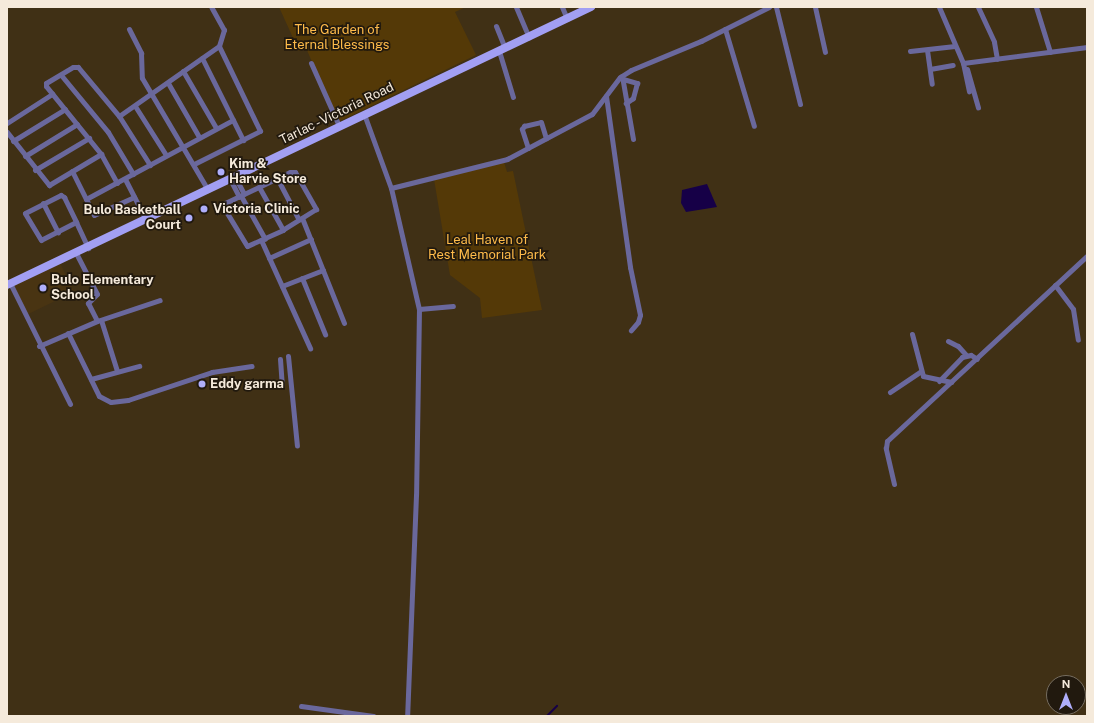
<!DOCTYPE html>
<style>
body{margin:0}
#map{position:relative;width:1094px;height:723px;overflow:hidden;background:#403015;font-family:"Public Sans",sans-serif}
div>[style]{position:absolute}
.built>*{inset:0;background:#493412;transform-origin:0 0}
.green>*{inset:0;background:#543907}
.water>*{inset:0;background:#160047}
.stream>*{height:1.5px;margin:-0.75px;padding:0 0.75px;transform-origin:0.75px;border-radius:0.75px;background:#160047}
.street>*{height:5px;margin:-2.5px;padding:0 2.5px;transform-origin:2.5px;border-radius:2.5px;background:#6a689c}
.primary>*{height:8px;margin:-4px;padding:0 4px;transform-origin:4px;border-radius:4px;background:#a29ff3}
.dots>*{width:11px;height:11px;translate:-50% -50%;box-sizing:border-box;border:2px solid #21190e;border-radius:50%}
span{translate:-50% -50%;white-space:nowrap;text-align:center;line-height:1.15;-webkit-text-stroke:3.5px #21190e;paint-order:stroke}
.park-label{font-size:13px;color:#febb4a}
.street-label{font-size:13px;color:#f5eadb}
.poi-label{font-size:13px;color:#f5eadb;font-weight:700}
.left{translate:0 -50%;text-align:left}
.right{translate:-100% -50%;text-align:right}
.frame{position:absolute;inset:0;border:8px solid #f5eadb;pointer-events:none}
.north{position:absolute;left:1046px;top:675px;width:40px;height:40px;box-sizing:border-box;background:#21190e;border:1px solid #766d60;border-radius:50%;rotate:0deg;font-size:11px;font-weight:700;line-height:16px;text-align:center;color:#f5eadb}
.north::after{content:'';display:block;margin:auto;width:14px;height:18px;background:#afaefa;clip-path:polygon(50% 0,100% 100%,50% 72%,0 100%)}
</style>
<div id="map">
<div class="built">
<i style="left:60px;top:263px;width:32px;height:53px;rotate:64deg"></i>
</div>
<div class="green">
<i style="clip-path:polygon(279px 7px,466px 7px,455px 12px,476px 55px,338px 122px,306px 48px,299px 51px)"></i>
<i style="clip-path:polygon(504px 162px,507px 172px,513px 171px,542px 310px,482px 318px,480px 298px,450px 275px,434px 179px)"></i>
</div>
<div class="water">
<i style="clip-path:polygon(707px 184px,717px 207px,686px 212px,681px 203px,682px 190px)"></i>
</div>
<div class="stream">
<i style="left:547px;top:716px;width:14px;rotate:-45deg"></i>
</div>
<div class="street">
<i style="left:516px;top:7px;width:33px;rotate:67deg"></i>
<i style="left:562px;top:7px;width:13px;rotate:67deg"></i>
<i style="left:776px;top:7px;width:100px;rotate:76.1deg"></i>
<i style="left:815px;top:7px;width:46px;rotate:77.5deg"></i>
<i style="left:939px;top:7px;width:61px;rotate:66.8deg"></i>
<i style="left:963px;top:63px;width:29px;rotate:78deg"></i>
<i style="left:978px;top:7px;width:38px;rotate:65deg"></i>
<i style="left:994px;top:42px;width:17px;rotate:80deg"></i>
<i style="left:1036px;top:7px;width:47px;rotate:72.7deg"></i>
<i style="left:496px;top:26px;width:24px;rotate:68deg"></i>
<i style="left:129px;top:29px;width:27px;rotate:63deg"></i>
<i style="left:141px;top:53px;width:25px;rotate:88deg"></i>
<i style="left:142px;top:78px;width:130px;rotate:59.5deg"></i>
<i style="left:725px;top:29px;width:101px;rotate:73.4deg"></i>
<i style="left:927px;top:50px;width:34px;rotate:82deg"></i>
<i style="left:499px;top:51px;width:48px;rotate:73.1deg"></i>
<i style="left:910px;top:51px;width:45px;rotate:-6.3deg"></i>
<i style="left:202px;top:58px;width:92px;rotate:63.4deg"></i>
<i style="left:311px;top:63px;width:69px;rotate:66deg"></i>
<i style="left:963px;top:63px;width:125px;rotate:-7.4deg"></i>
<i style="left:930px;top:69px;width:23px;rotate:-10deg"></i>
<i style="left:967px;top:69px;width:40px;rotate:74deg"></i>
<i style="left:183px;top:71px;width:66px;rotate:59.9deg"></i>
<i style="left:61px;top:75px;width:74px;rotate:50.5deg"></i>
<i style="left:108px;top:132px;width:49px;rotate:59.2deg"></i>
<i style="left:622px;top:76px;width:64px;rotate:80.1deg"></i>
<i style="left:623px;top:79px;width:15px;rotate:16deg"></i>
<i style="left:637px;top:83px;width:16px;rotate:105deg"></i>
<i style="left:633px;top:98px;width:9px;rotate:144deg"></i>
<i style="left:168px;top:83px;width:62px;rotate:60.1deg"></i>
<i style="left:606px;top:96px;width:173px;rotate:82deg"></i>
<i style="left:630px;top:267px;width:49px;rotate:78.2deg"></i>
<i style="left:640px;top:315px;width:7px;rotate:106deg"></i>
<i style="left:638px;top:322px;width:11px;rotate:131deg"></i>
<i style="left:135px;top:106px;width:58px;rotate:57.7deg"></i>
<i style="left:364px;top:114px;width:79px;rotate:70deg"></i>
<i style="left:391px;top:188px;width:124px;rotate:77deg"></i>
<i style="left:419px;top:309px;width:186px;rotate:90.9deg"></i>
<i style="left:416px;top:495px;width:221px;rotate:92.3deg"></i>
<i style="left:119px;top:116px;width:122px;rotate:-35deg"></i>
<i style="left:219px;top:46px;width:17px;rotate:-73deg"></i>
<i style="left:224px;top:30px;width:26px;rotate:-119deg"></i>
<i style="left:7px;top:123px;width:54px;rotate:-32.8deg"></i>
<i style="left:7px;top:132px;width:68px;rotate:51.6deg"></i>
<i style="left:49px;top:185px;width:61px;rotate:-30.8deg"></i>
<i style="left:13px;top:141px;width:61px;rotate:-31.6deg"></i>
<i style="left:528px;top:148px;width:20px;rotate:-108deg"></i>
<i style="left:522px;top:129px;width:4px;rotate:-56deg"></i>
<i style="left:524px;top:126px;width:17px;rotate:-13deg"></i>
<i style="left:541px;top:122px;width:17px;rotate:73deg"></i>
<i style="left:25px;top:156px;width:61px;rotate:-31.6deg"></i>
<i style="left:194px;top:164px;width:74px;rotate:-26.6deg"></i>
<i style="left:260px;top:131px;width:94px;rotate:-115.8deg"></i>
<i style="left:35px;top:170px;width:63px;rotate:-30.7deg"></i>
<i style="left:72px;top:171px;width:49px;rotate:63.4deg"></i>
<i style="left:94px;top:215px;width:44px;rotate:-24.2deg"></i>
<i style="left:290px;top:172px;width:5px"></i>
<i style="left:295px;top:172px;width:43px;rotate:60.4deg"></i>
<i style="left:316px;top:209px;width:39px;rotate:148deg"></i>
<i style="left:283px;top:230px;width:39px;rotate:156deg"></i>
<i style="left:247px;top:246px;width:44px;rotate:-121.2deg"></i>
<i style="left:224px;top:208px;width:5px;rotate:-79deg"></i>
<i style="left:225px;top:203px;width:72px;rotate:-25.5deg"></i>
<i style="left:235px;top:177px;width:19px;rotate:62deg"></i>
<i style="left:277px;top:178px;width:47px;rotate:62.4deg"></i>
<i style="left:125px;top:179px;width:46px;rotate:62.9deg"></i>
<i style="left:230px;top:179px;width:20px;rotate:63deg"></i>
<i style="left:117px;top:183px;width:33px;rotate:-119deg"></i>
<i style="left:101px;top:154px;width:87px;rotate:-129deg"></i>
<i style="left:46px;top:86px;width:3px;rotate:-90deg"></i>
<i style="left:46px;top:83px;width:31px;rotate:-31deg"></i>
<i style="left:73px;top:67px;width:5px"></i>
<i style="left:78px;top:67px;width:64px;rotate:50.1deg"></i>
<i style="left:119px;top:116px;width:58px;rotate:57.7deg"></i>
<i style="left:259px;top:187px;width:49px;rotate:60.8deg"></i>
<i style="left:391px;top:188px;width:120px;rotate:-14deg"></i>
<i style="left:507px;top:159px;width:96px;rotate:-27.9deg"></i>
<i style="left:592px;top:114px;width:46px;rotate:-52.9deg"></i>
<i style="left:620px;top:77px;width:13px;rotate:-32deg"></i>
<i style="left:631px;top:70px;width:76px;rotate:-22.5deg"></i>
<i style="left:701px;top:41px;width:76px;rotate:-26.6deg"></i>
<i style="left:241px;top:196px;width:49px;rotate:60.8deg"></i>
<i style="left:86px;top:199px;width:167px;rotate:-28.3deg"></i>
<i style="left:43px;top:203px;width:33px;rotate:63deg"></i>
<i style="left:302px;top:218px;width:113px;rotate:68.2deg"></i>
<i style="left:76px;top:222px;width:39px;rotate:153deg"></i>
<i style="left:41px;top:240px;width:31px;rotate:-121deg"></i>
<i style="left:25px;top:213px;width:40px;rotate:-26.6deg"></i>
<i style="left:61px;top:195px;width:4px;rotate:34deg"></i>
<i style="left:64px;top:197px;width:28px;rotate:64deg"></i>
<i style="left:76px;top:222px;width:29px;rotate:65deg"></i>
<i style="left:261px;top:240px;width:119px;rotate:65.6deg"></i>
<i style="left:76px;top:253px;width:46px;rotate:62.9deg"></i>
<i style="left:97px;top:294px;width:13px;rotate:135deg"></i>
<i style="left:88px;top:303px;width:20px;rotate:63deg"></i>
<i style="left:269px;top:258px;width:46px;rotate:-24.3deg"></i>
<i style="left:302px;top:278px;width:61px;rotate:67.7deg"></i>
<i style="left:10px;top:283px;width:135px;rotate:63.6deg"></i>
<i style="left:1055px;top:285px;width:30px;rotate:53deg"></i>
<i style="left:1073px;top:309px;width:31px;rotate:81deg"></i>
<i style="left:282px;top:286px;width:44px;rotate:-21.3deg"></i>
<i style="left:419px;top:309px;width:34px;rotate:-5deg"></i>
<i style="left:101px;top:320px;width:53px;rotate:72.6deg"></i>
<i style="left:68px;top:333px;width:70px;rotate:63.8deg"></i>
<i style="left:99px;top:396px;width:13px;rotate:27deg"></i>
<i style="left:111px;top:402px;width:17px;rotate:-7deg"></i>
<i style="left:128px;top:400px;width:89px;rotate:-18.4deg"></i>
<i style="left:212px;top:372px;width:40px;rotate:-8.5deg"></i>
<i style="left:912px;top:334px;width:43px;rotate:75.3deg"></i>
<i style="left:923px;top:376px;width:29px;rotate:12deg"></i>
<i style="left:948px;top:341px;width:11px;rotate:27deg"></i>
<i style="left:958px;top:346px;width:12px;rotate:48deg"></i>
<i style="left:39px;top:346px;width:63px;rotate:-23.3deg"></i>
<i style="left:97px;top:321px;width:66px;rotate:-18.4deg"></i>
<i style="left:288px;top:356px;width:90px;rotate:84.3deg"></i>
<i style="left:280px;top:359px;width:26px;rotate:86deg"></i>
<i style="left:91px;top:379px;width:50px;rotate:-15.2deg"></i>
<i style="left:939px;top:381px;width:33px;rotate:-46deg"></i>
<i style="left:962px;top:357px;width:9px;rotate:-13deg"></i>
<i style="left:971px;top:355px;width:7px;rotate:34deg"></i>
<i style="left:890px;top:392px;width:37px;rotate:-34deg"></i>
<i style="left:894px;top:484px;width:37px;rotate:-103deg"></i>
<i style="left:886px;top:448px;width:7px;rotate:-82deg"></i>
<i style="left:887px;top:441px;width:272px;rotate:-42.8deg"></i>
<i style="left:301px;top:706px;width:73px;rotate:7.9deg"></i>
</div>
<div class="primary">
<i style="left:7px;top:285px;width:647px;rotate:-25.46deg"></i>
</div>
<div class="dots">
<i style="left:221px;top:172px;background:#afaefa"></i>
<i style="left:204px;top:209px;background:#afaefa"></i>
<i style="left:189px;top:218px;background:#afaefa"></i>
<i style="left:43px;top:288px;background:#afaefa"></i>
<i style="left:202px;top:384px;background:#afaefa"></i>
</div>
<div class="park-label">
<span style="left:337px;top:38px">The Garden of<br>Eternal Blessings</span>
<span style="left:487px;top:248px">Leal Haven of<br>Rest Memorial Park</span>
</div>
<div class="street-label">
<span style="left:337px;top:114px;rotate:-26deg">Tarlac - Victoria Road</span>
</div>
<div class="poi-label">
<span class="left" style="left:229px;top:172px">Kim &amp;<br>Harvie Store</span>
<span class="left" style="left:213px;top:209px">Victoria Clinic</span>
<span class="right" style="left:181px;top:218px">Bulo Basketball<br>Court</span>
<span class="left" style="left:51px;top:288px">Bulo Elementary<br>School</span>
<span class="left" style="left:210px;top:384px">Eddy garma</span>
</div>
<div class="frame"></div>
<div class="north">N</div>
</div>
